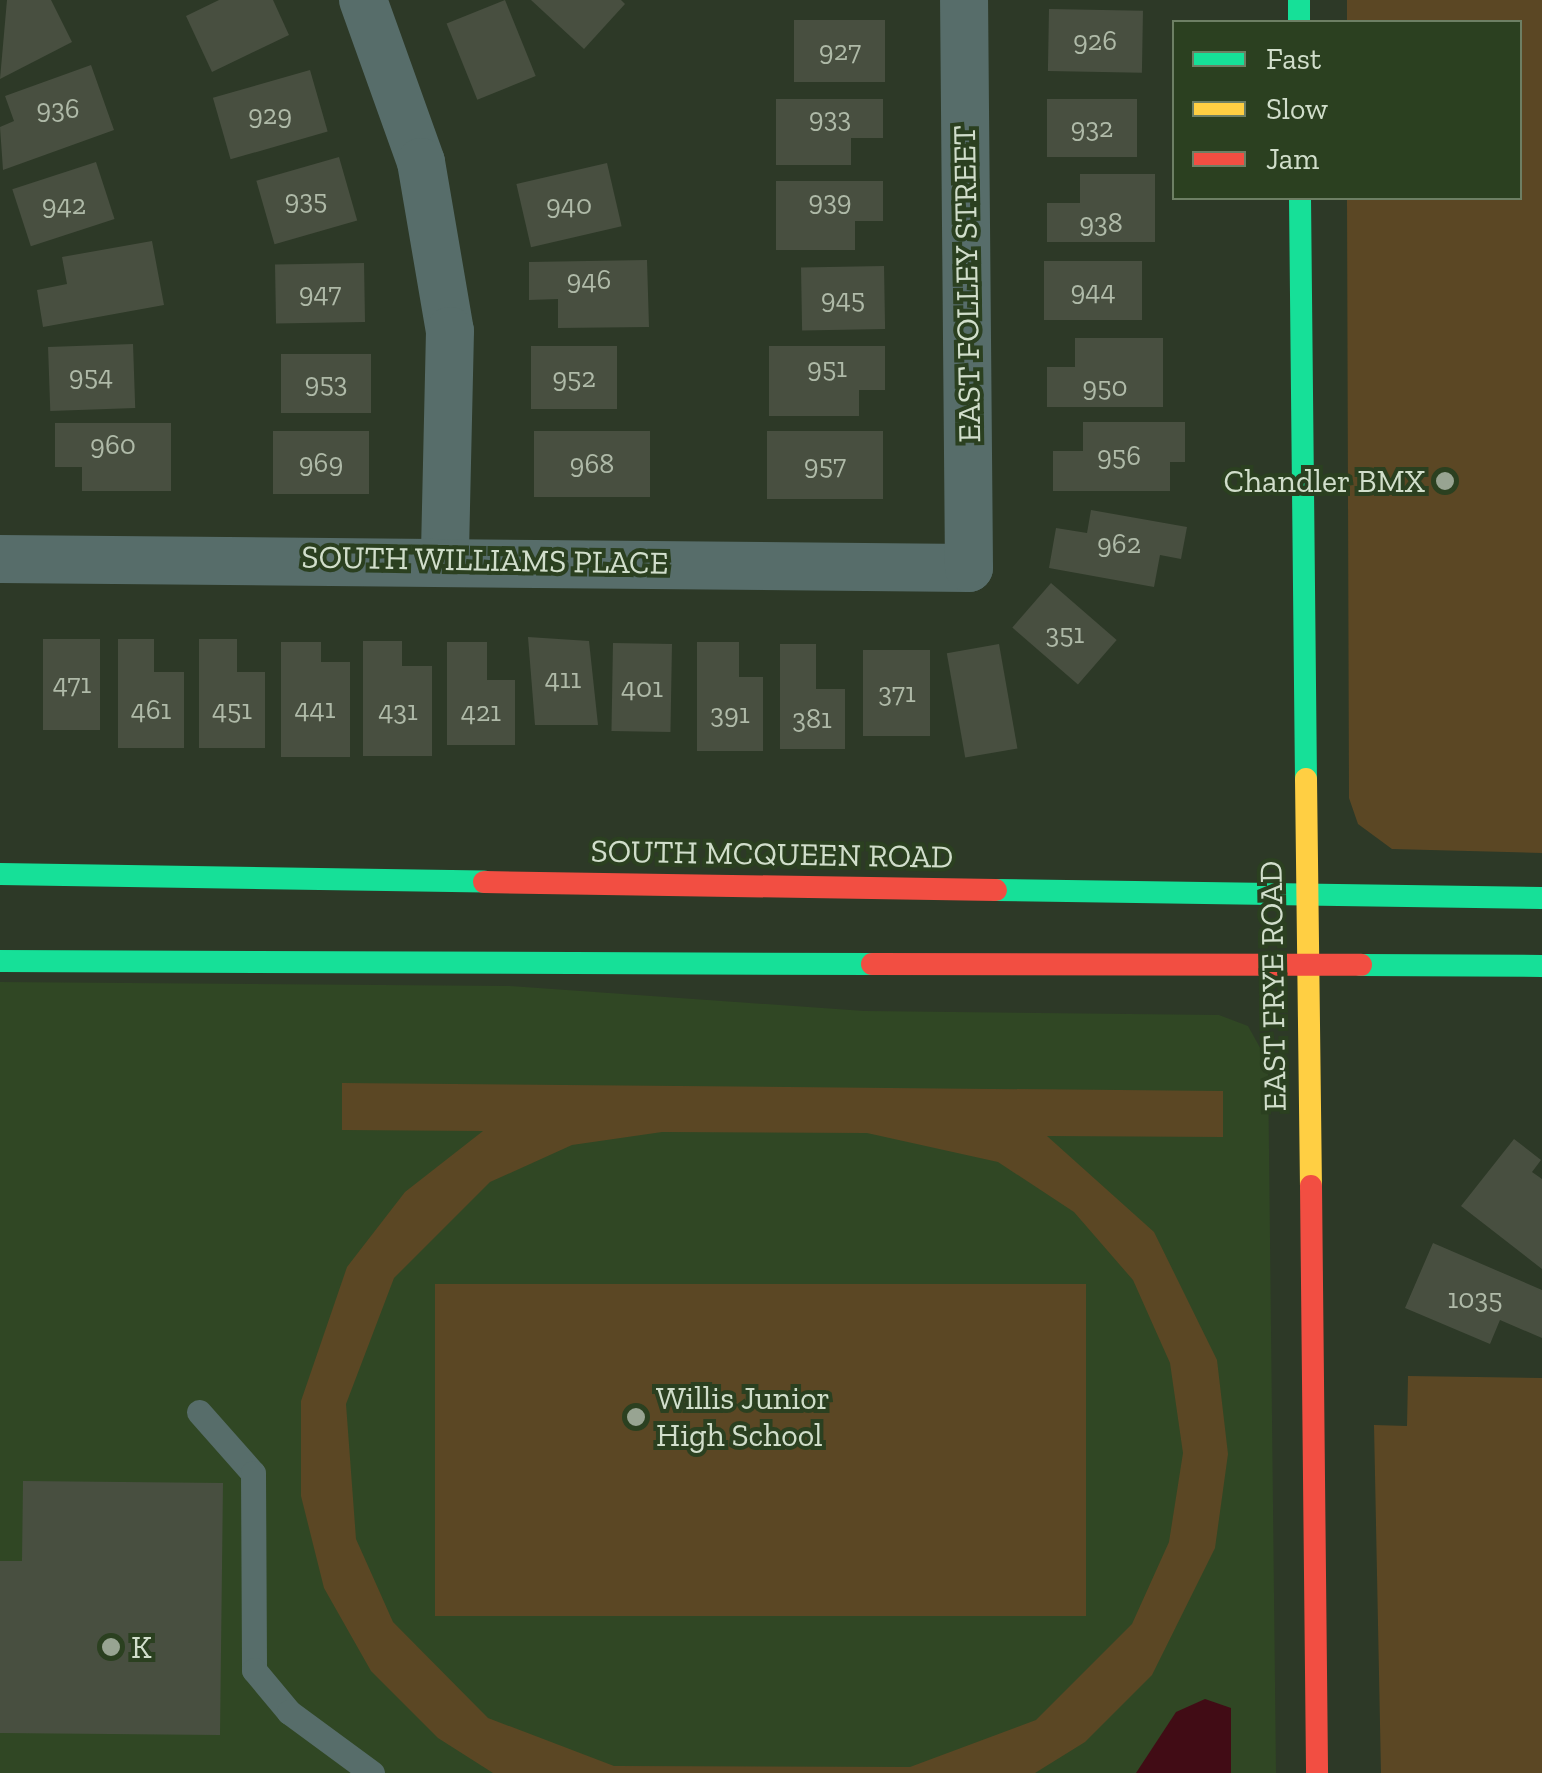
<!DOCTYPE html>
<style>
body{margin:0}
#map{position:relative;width:1542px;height:1773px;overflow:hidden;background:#2d3927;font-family:"Zilla Slab",serif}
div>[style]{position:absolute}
.built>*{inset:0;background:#304724}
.green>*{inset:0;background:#5b4724;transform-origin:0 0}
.water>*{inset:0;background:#410c15}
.building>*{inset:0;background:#484f40;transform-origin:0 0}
.lane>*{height:25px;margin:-12.5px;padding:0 12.5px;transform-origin:12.5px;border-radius:12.5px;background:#576d6a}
.street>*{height:48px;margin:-24px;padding:0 24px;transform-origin:24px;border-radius:24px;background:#576d6a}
.fast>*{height:22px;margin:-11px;padding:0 11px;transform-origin:11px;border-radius:11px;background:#16e098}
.slow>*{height:22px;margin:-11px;padding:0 11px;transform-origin:11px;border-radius:11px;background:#ffcf43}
.jam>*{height:22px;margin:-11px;padding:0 11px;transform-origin:11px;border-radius:11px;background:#f24e42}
.dots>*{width:28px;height:28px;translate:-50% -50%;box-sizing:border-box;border:5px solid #2b4020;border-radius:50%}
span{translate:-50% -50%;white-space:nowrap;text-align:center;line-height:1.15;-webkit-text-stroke:8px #2b4020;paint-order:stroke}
.number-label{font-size:28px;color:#afbaa8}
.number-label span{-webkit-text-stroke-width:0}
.street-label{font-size:32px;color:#d1decb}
.poi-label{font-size:32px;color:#d1decb}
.right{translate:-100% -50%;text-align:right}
.left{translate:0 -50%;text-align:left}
.legend{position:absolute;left:1172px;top:20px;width:350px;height:180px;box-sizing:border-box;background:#2b4020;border:2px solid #6d7f64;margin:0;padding:12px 18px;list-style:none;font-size:30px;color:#d1decb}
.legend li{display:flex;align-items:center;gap:20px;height:50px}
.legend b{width:50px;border:2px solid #6d7f64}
</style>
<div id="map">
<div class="built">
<i style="clip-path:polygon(0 982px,510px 986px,865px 1011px,1219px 1015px,1248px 1026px,1268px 1062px,1276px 1773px,0 1773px)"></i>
</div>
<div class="green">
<i style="clip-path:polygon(1347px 0,1542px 0,1542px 853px,1392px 849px,1358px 824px,1349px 798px,1347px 198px,1520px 198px,1520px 22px,1347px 22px)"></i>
<i style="clip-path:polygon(evenodd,342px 1083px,1223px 1091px,1223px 1137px,1047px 1136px,1154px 1232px,1217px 1360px,1228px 1454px,1215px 1548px,1152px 1675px,1085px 1742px,1035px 1773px,493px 1773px,438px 1738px,371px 1671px,324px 1588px,301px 1496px,301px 1401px,347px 1267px,405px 1192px,483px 1131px,342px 1130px,342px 1083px,867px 1133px,998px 1162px,1074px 1212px,1133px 1280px,1170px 1363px,1183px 1453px,1169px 1542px,1132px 1624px,1036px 1720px,910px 1767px,614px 1766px,488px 1718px,393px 1622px,356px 1539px,346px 1404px,394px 1278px,490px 1182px,572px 1145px,662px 1132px,867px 1133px)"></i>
<i style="left:435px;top:1284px;width:651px;height:332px"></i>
<i style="clip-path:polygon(1408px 1376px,1542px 1378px,1542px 1773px,1381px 1773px,1374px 1425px,1407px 1426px)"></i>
</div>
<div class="water">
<i style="clip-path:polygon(1205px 1699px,1231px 1708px,1231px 1773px,1136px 1773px,1176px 1712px)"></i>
</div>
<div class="building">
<i style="clip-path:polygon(7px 0,51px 0,72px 42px,0 79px)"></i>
<i style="clip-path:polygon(219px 0,273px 0,289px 35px,212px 72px,186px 16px)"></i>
<i style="left:505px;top:0;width:82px;height:63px;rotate:68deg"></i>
<i style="clip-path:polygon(531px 0,621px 0,625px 4px,584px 49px)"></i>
<i style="left:1049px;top:9px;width:94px;height:62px;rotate:1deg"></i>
<i style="left:794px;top:20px;width:91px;height:62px"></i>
<i style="clip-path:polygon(91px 65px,114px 130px,3px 170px,0 127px,14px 121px,5px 96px)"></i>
<i style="left:310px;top:70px;width:64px;height:101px;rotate:74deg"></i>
<i style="clip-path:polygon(776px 99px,883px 99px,883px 138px,851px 138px,851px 165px,776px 165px)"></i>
<i style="left:1047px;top:99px;width:90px;height:58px"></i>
<i style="left:339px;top:157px;width:66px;height:86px;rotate:74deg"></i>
<i style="left:96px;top:162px;width:60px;height:88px;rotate:72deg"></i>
<i style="left:607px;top:163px;width:65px;height:93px;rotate:77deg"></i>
<i style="clip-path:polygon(1080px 174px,1155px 174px,1155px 242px,1047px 242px,1047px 203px,1080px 203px)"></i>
<i style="clip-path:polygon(776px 181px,883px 181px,883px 221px,855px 221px,855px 250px,776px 250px)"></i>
<i style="clip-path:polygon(152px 241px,164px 305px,43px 327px,37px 290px,67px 284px,62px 257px)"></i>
<i style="clip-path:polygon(647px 260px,649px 327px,558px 328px,558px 299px,529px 300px,529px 262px)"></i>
<i style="left:1044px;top:261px;width:98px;height:59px"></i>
<i style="left:364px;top:263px;width:59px;height:89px;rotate:89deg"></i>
<i style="left:884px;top:266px;width:63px;height:83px;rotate:89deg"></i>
<i style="clip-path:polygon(1075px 338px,1163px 338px,1163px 407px,1047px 407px,1047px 367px,1075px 367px)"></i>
<i style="left:133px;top:344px;width:64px;height:85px;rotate:88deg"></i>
<i style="left:531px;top:346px;width:86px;height:63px"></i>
<i style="clip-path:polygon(769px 346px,885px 346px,885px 390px,859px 390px,859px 416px,769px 416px)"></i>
<i style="left:281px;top:354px;width:90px;height:59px"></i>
<i style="clip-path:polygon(1083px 422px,1185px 422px,1185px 462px,1170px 462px,1170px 491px,1053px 491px,1053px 451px,1083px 451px)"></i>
<i style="clip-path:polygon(55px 423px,171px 423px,171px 491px,82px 491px,82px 467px,55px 467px)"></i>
<i style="left:273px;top:431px;width:96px;height:63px"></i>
<i style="left:534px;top:431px;width:116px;height:66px"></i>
<i style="left:767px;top:431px;width:116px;height:68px"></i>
<i style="clip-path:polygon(1091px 510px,1187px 527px,1181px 559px,1160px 555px,1154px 587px,1049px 568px,1056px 528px,1087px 533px)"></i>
<i style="left:1051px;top:583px;width:87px;height:59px;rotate:41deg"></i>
<i style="clip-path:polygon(528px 637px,589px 641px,598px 725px,535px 725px)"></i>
<i style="left:43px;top:639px;width:57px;height:91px"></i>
<i style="clip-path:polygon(118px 639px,154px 639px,154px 672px,184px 672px,184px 748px,118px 748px)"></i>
<i style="clip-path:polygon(199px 639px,237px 639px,237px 672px,265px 672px,265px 748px,199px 748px)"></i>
<i style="clip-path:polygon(363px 641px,402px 641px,402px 666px,432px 666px,432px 756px,363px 756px)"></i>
<i style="clip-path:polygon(281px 642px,321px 642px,321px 662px,350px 662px,350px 757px,281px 757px)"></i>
<i style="clip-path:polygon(447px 642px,487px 642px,487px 680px,515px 680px,515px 745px,447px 745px)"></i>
<i style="clip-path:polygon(697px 642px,739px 642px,739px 677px,763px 677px,763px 751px,697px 751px)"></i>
<i style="left:613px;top:643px;width:59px;height:88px;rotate:1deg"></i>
<i style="clip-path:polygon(780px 644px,816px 644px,816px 689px,845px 689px,845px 749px,780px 749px)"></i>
<i style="left:999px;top:644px;width:106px;height:53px;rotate:80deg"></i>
<i style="left:863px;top:650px;width:67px;height:86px"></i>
<i style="clip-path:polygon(1514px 1139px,1541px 1160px,1532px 1172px,1542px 1179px,1542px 1269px,1461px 1206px)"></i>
<i style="clip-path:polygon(1433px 1243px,1542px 1290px,1542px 1338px,1500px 1320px,1490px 1344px,1405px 1308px)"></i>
<i style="clip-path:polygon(23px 1481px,223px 1483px,220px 1735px,0 1733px,0 1561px,22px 1561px)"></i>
</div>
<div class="lane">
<i style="left:199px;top:1412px;width:81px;rotate:48.5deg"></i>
<i style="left:253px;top:1473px;width:197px;rotate:89.7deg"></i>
<i style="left:254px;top:1670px;width:55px;rotate:50.2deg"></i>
<i style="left:289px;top:1712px;width:103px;rotate:36.3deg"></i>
</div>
<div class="street">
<i style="left:363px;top:0;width:172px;rotate:70.3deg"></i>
<i style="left:421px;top:162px;width:171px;rotate:80.3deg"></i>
<i style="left:450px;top:331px;width:227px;rotate:91.3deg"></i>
<i style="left:0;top:559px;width:969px;rotate:0.53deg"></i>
<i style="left:969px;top:568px;width:568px;rotate:-90.5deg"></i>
</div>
<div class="fast">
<i style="left:1299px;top:0;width:22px;rotate:90deg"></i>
<i style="left:1300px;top:198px;width:581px;rotate:89.41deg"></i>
<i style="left:0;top:874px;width:484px;rotate:0.9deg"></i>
<i style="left:996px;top:890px;width:546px;rotate:0.84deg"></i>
<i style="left:0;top:961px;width:872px;rotate:0.2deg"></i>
<i style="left:1361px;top:965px;width:181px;rotate:0.3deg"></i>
</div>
<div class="slow">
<i style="left:1306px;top:779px;width:407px;rotate:89.3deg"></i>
</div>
<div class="jam">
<i style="left:484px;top:882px;width:512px;rotate:0.9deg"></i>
<i style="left:872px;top:964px;width:489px;rotate:0.1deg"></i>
<i style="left:1311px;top:1186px;width:587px;rotate:89.41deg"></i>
</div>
<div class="dots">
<i style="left:1445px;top:481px;background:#98a492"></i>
<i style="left:636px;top:1417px;background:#98a492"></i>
<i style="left:111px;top:1647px;background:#98a492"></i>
</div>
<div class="number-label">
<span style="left:1095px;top:41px">926</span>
<span style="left:840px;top:51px">927</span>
<span style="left:58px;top:109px">936</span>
<span style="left:270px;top:115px">929</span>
<span style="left:830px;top:118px">933</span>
<span style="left:1092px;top:128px">932</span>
<span style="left:306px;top:200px">935</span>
<span style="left:830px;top:201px">939</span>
<span style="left:64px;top:205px">942</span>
<span style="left:569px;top:205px">940</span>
<span style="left:1101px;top:223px">938</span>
<span style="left:589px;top:280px">946</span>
<span style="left:1093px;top:291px">944</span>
<span style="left:320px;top:293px">947</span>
<span style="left:843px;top:299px">945</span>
<span style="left:827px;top:368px">951</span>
<span style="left:91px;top:376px">954</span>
<span style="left:574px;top:378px">952</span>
<span style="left:326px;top:383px">953</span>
<span style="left:1105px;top:387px">950</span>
<span style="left:113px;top:445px">960</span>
<span style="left:1119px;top:456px">956</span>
<span style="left:321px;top:463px">969</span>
<span style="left:592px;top:464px">968</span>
<span style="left:825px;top:465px">957</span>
<span style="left:1119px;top:544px">962</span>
<span style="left:1065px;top:634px">351</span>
<span style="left:563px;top:679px">411</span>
<span style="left:72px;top:684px">471</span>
<span style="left:642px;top:688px">401</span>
<span style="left:897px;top:693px">371</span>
<span style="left:315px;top:709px">441</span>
<span style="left:151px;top:710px">461</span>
<span style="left:232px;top:710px">451</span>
<span style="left:398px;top:711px">431</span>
<span style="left:481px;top:712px">421</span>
<span style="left:730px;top:714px">391</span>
<span style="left:812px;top:719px">381</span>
<span style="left:1475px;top:1299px">1035</span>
</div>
<div class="street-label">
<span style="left:967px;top:284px;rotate:-91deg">EAST FOLLEY STREET</span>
<span style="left:485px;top:560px;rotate:1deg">SOUTH WILLIAMS PLACE</span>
<span style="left:772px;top:854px;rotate:1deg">SOUTH MCQUEEN ROAD</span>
<span style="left:1273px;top:986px;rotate:-91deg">EAST FRYE ROAD</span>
</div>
<div class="poi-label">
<span class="right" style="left:1425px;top:481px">Chandler BMX</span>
<span class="left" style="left:656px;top:1417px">Willis Junior<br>High School</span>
<span class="left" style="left:131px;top:1647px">K</span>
</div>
<ul class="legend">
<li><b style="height:12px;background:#16e098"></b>Fast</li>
<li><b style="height:12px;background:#ffcf43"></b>Slow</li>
<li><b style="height:12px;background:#f24e42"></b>Jam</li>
</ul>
</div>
